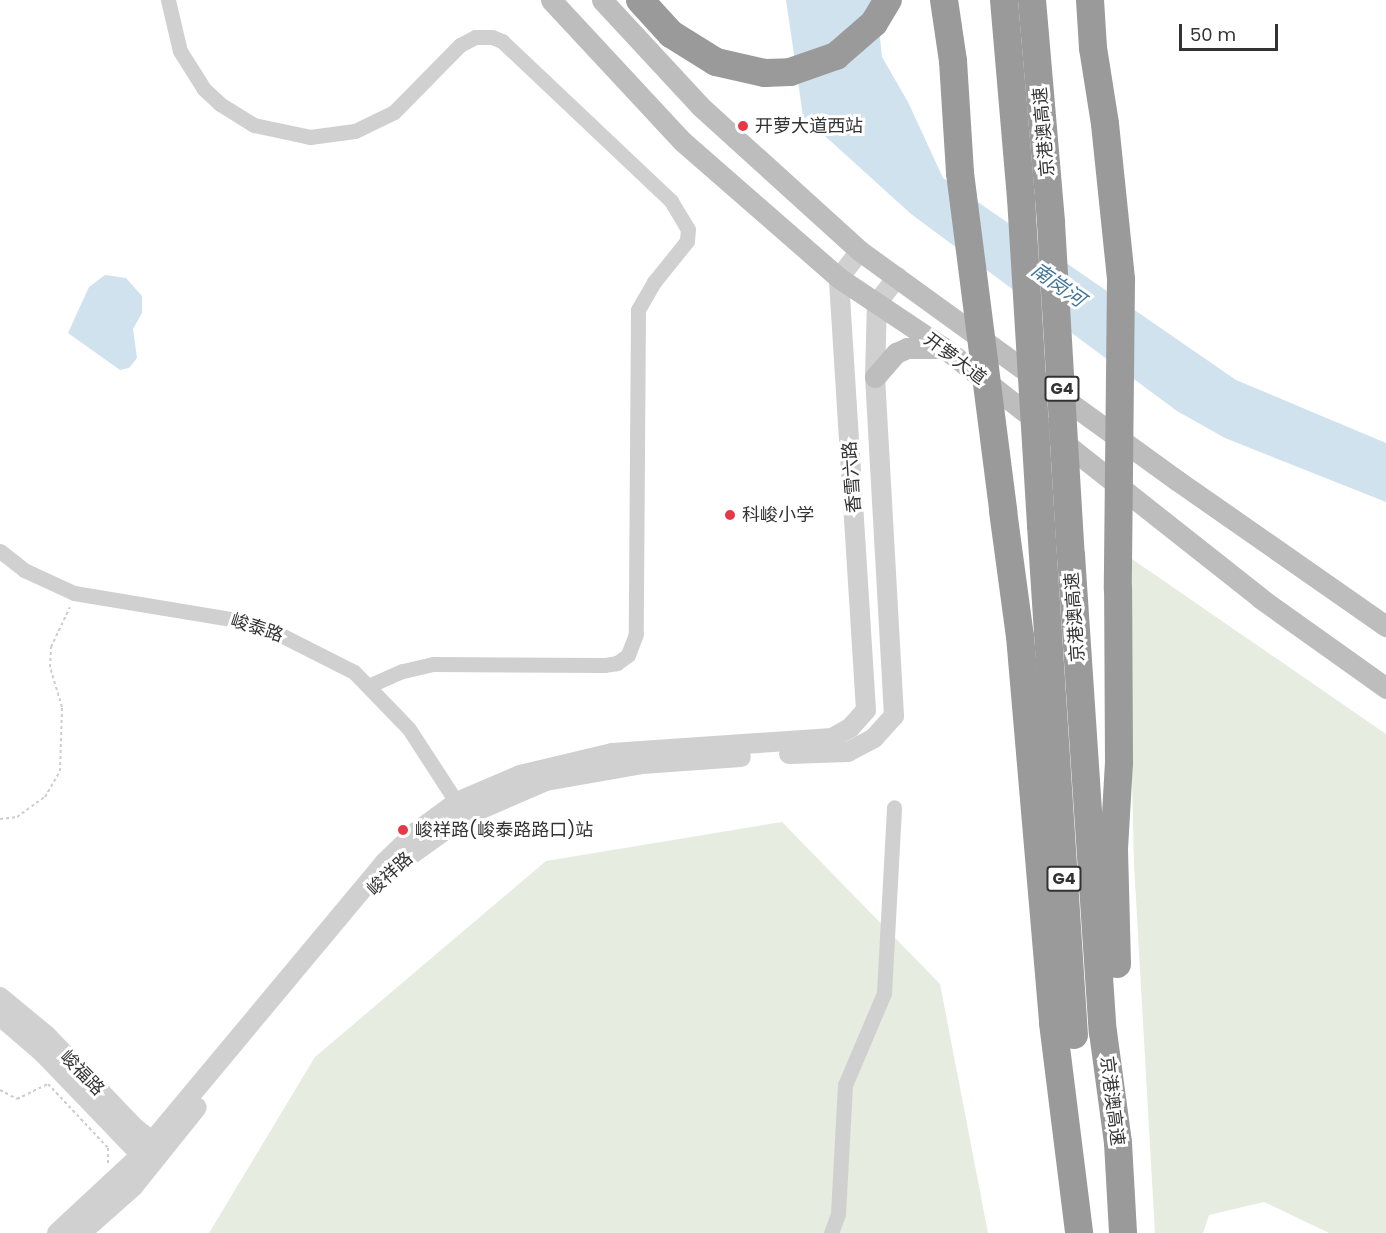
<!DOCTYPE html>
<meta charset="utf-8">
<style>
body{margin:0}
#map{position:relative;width:1386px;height:1233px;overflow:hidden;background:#fff;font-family:Poppins,"Noto Sans SC",sans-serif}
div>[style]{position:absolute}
.green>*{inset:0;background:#e6ecdf}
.water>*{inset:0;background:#cfe2ee}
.path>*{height:2px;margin-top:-1px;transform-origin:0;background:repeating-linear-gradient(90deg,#cdcdcd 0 3px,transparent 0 6px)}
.minor>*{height:15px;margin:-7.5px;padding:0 7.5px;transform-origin:7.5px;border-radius:7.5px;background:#d0d0d0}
.tertiary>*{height:20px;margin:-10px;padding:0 10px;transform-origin:10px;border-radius:10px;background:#d0d0d0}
.secondary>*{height:21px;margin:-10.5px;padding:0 10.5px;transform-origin:10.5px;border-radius:10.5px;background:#bdbdbd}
.motorway>*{height:28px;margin:-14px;padding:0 14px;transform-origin:14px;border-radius:14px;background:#9a9a9a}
.motorway-bridge>*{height:28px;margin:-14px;padding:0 14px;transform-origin:14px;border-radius:14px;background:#9a9a9a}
.dots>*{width:16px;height:16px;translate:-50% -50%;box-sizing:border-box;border:3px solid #fff;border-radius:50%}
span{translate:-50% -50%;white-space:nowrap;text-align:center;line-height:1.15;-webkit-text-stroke:6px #fff;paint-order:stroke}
.shield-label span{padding:2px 4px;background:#fff;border:2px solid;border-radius:4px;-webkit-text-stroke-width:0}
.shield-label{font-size:16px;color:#333;font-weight:700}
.poi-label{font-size:18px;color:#333}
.left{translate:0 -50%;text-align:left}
.street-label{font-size:18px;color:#333}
.water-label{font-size:20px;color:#3f7597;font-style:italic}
.scale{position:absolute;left:1179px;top:24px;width:99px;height:27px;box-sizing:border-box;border:3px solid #333;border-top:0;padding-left:8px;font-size:18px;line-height:21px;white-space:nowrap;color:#333;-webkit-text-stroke:4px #fff;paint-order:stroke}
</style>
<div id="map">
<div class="green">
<i style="clip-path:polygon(1132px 559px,1386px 734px,1386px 1233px,1329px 1233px,1264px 1202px,1209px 1215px,1203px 1233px,1155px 1233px,1134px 864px,1130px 695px)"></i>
<i style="clip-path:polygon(782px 822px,940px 984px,988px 1233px,209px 1233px,315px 1057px,546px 861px)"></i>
</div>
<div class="water">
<i style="clip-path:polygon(786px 0,876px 0,882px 57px,908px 102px,943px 178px,1236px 380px,1386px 443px,1386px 502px,1225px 438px,1177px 411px,911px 214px,803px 116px)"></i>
<i style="clip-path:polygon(105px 275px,126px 278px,142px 296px,142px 313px,133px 329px,137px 358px,129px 368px,120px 370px,68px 333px,89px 287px)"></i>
</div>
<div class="path">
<i style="left:0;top:819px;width:17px;rotate:-7deg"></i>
<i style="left:17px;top:817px;width:34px;rotate:-36deg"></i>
<i style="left:45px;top:797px;width:30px;rotate:-60deg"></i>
<i style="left:60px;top:771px;width:64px;rotate:-88.2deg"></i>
<i style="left:62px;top:707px;width:42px;rotate:-106.7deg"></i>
<i style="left:50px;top:667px;width:20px;rotate:-87deg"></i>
<i style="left:51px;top:647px;width:44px;rotate:-64.6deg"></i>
<i style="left:0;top:1090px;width:19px;rotate:28deg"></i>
<i style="left:17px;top:1099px;width:34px;rotate:-26deg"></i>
<i style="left:48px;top:1084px;width:88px;rotate:46.8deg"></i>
<i style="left:108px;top:1148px;width:15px;rotate:90deg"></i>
</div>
<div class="minor">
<i style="left:168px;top:0;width:52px;rotate:76.8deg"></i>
<i style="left:180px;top:51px;width:45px;rotate:57.7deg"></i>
<i style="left:204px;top:89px;width:22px;rotate:43deg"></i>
<i style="left:220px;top:104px;width:40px;rotate:32deg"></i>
<i style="left:254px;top:125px;width:57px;rotate:12.1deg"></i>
<i style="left:310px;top:137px;width:45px;rotate:-7.6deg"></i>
<i style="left:355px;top:131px;width:43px;rotate:-26deg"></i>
<i style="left:394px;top:112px;width:94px;rotate:-45.4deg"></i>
<i style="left:460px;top:45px;width:17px;rotate:-28deg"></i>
<i style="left:475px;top:37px;width:17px"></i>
<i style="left:492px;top:37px;width:11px;rotate:22deg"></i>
<i style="left:502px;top:41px;width:233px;rotate:43.4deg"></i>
<i style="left:671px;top:201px;width:33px;rotate:59deg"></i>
<i style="left:688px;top:229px;width:12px;rotate:95deg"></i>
<i style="left:687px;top:241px;width:53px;rotate:128.8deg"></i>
<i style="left:654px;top:282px;width:32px;rotate:120deg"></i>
<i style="left:638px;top:310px;width:324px;rotate:90.4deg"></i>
<i style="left:636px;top:634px;width:22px;rotate:111deg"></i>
<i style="left:628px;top:655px;width:14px;rotate:144deg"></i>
<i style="left:617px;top:663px;width:13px;rotate:171deg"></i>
<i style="left:604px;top:665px;width:171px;rotate:-179.7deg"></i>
<i style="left:433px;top:664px;width:32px;rotate:167deg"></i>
<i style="left:402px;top:671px;width:36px;rotate:156deg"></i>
<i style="left:0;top:551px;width:31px;rotate:38deg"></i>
<i style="left:24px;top:570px;width:55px;rotate:24.7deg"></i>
<i style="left:74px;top:593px;width:172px;rotate:9.4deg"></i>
<i style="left:244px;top:621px;width:28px;rotate:18deg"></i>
<i style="left:271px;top:630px;width:93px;rotate:26.8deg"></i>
<i style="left:354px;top:672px;width:79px;rotate:46deg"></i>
<i style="left:409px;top:729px;width:95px;rotate:57deg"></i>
<i style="left:831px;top:1233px;width:20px;rotate:-70deg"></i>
<i style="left:838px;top:1214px;width:129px;rotate:-86.9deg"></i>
<i style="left:845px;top:1085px;width:100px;rotate:-67deg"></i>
<i style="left:884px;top:993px;width:186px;rotate:-86.9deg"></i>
</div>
<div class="tertiary">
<i style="left:789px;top:754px;width:59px;rotate:-1.9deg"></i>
<i style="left:848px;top:752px;width:30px;rotate:-28deg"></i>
<i style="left:874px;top:738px;width:30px;rotate:-48deg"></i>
<i style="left:894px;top:716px;width:340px;rotate:-93.2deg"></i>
<i style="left:875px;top:377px;width:74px;rotate:-88.5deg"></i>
<i style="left:877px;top:303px;width:33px;rotate:-52deg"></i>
<i style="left:409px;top:856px;width:69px;rotate:-35.5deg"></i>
<i style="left:465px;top:816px;width:88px;rotate:-23.4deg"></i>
<i style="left:546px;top:781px;width:97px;rotate:-10deg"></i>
<i style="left:642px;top:764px;width:99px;rotate:-4deg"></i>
<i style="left:0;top:997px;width:60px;rotate:39.6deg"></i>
<i style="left:46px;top:1035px;width:129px;rotate:46.3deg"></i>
<i style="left:135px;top:1128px;width:34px;rotate:38deg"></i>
<i style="left:0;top:1016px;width:57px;rotate:40.7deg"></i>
<i style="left:43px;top:1053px;width:153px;rotate:46.1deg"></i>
<i style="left:57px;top:1233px;width:113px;rotate:-42.9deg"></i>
<i style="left:140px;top:1156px;width:381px;rotate:-50.2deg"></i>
<i style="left:384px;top:863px;width:45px;rotate:-44.1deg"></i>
<i style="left:416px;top:832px;width:51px;rotate:-36.2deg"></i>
<i style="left:457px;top:802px;width:69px;rotate:-23.2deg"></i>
<i style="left:520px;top:775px;width:95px;rotate:-13.4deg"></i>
<i style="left:612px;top:753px;width:221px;rotate:-3.9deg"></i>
<i style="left:832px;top:738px;width:21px;rotate:-29deg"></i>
<i style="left:850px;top:728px;width:24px;rotate:-48deg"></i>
<i style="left:866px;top:710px;width:433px;rotate:-93.6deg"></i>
<i style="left:839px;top:278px;width:34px;rotate:-52deg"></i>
<i style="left:81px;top:1233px;width:69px;rotate:-41.5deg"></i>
<i style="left:133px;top:1187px;width:102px;rotate:-51.3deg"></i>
</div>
<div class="secondary">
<i style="left:551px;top:0;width:192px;rotate:47.1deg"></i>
<i style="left:682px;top:141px;width:208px;rotate:41.1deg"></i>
<i style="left:839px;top:278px;width:126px;rotate:33.7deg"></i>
<i style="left:944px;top:348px;width:403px;rotate:38.3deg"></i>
<i style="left:1260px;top:598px;width:155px;rotate:35.5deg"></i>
<i style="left:602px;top:0;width:144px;rotate:47.2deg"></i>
<i style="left:700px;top:106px;width:216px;rotate:42.2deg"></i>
<i style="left:860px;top:251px;width:392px;rotate:35.9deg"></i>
<i style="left:1178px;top:481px;width:254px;rotate:34.9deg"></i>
<i style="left:875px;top:377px;width:32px;rotate:-49deg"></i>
<i style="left:896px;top:353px;width:12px;rotate:-24deg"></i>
<i style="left:907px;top:348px;width:36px"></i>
</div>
<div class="motorway">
<i style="left:640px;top:0;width:46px;rotate:47.6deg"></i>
<i style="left:671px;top:34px;width:53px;rotate:31.9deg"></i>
<i style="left:716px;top:62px;width:50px;rotate:12.7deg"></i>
<i style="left:765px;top:73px;width:25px;rotate:-2deg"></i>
<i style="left:790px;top:72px;width:49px;rotate:-19.2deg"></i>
<i style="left:836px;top:56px;width:50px;rotate:-41deg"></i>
<i style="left:874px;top:23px;width:27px;rotate:-59deg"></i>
<i style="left:944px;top:0;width:62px;rotate:81.6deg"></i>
<i style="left:953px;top:61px;width:112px;rotate:86.4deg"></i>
<i style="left:1004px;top:0;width:199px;rotate:85.1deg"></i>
<i style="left:1032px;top:0;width:224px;rotate:85.1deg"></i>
<i style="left:1090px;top:0;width:48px;rotate:86.4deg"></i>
<i style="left:1093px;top:48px;width:77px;rotate:81deg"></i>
<i style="left:1003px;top:511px;width:126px;rotate:82.3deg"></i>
<i style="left:1020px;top:636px;width:388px;rotate:85.1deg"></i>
<i style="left:1053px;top:1023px;width:212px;rotate:82.9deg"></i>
<i style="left:1041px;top:525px;width:511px;rotate:86.3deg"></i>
<i style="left:1071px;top:555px;width:478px;rotate:86.2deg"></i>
<i style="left:1103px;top:1032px;width:112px;rotate:82.3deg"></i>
<i style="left:1118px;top:1143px;width:90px;rotate:86.8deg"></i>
<i style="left:1117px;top:964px;width:115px;rotate:-91.5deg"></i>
<i style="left:1114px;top:849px;width:86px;rotate:-86.7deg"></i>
<i style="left:1119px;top:763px;width:174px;rotate:-90.3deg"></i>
</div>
<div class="motorway-bridge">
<i style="left:1105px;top:124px;width:157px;rotate:84.1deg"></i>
<i style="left:1121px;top:280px;width:309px;rotate:90.6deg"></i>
<i style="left:960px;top:173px;width:341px;rotate:82.7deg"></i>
<i style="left:1021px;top:198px;width:328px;rotate:86.5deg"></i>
<i style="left:1051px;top:223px;width:333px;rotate:86.6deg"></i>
</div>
<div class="dots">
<i style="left:743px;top:126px;background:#e63946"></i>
<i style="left:730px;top:515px;background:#e63946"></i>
<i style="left:403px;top:830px;background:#e63946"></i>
</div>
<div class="shield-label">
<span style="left:1062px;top:389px">G4</span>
<span style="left:1064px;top:879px">G4</span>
</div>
<div class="poi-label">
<span class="left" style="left:755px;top:126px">开萝大道西站</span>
<span class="left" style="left:742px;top:515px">科峻小学</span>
<span class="left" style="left:415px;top:830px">峻祥路(峻泰路路口)站</span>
</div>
<div class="street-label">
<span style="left:1044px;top:132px;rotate:-95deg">京港澳高速</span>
<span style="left:955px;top:359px;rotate:37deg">开萝大道</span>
<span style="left:852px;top:477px;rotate:-94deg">香雪六路</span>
<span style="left:1075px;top:617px;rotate:-94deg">京港澳高速</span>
<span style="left:257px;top:628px;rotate:18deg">峻泰路</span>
<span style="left:390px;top:874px;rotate:-43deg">峻祥路</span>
<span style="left:82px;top:1073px;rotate:46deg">峻福路</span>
<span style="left:1112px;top:1101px;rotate:83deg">京港澳高速</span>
</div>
<div class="water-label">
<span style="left:1058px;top:285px;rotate:35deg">南岗河</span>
</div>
<div class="scale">50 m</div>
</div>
